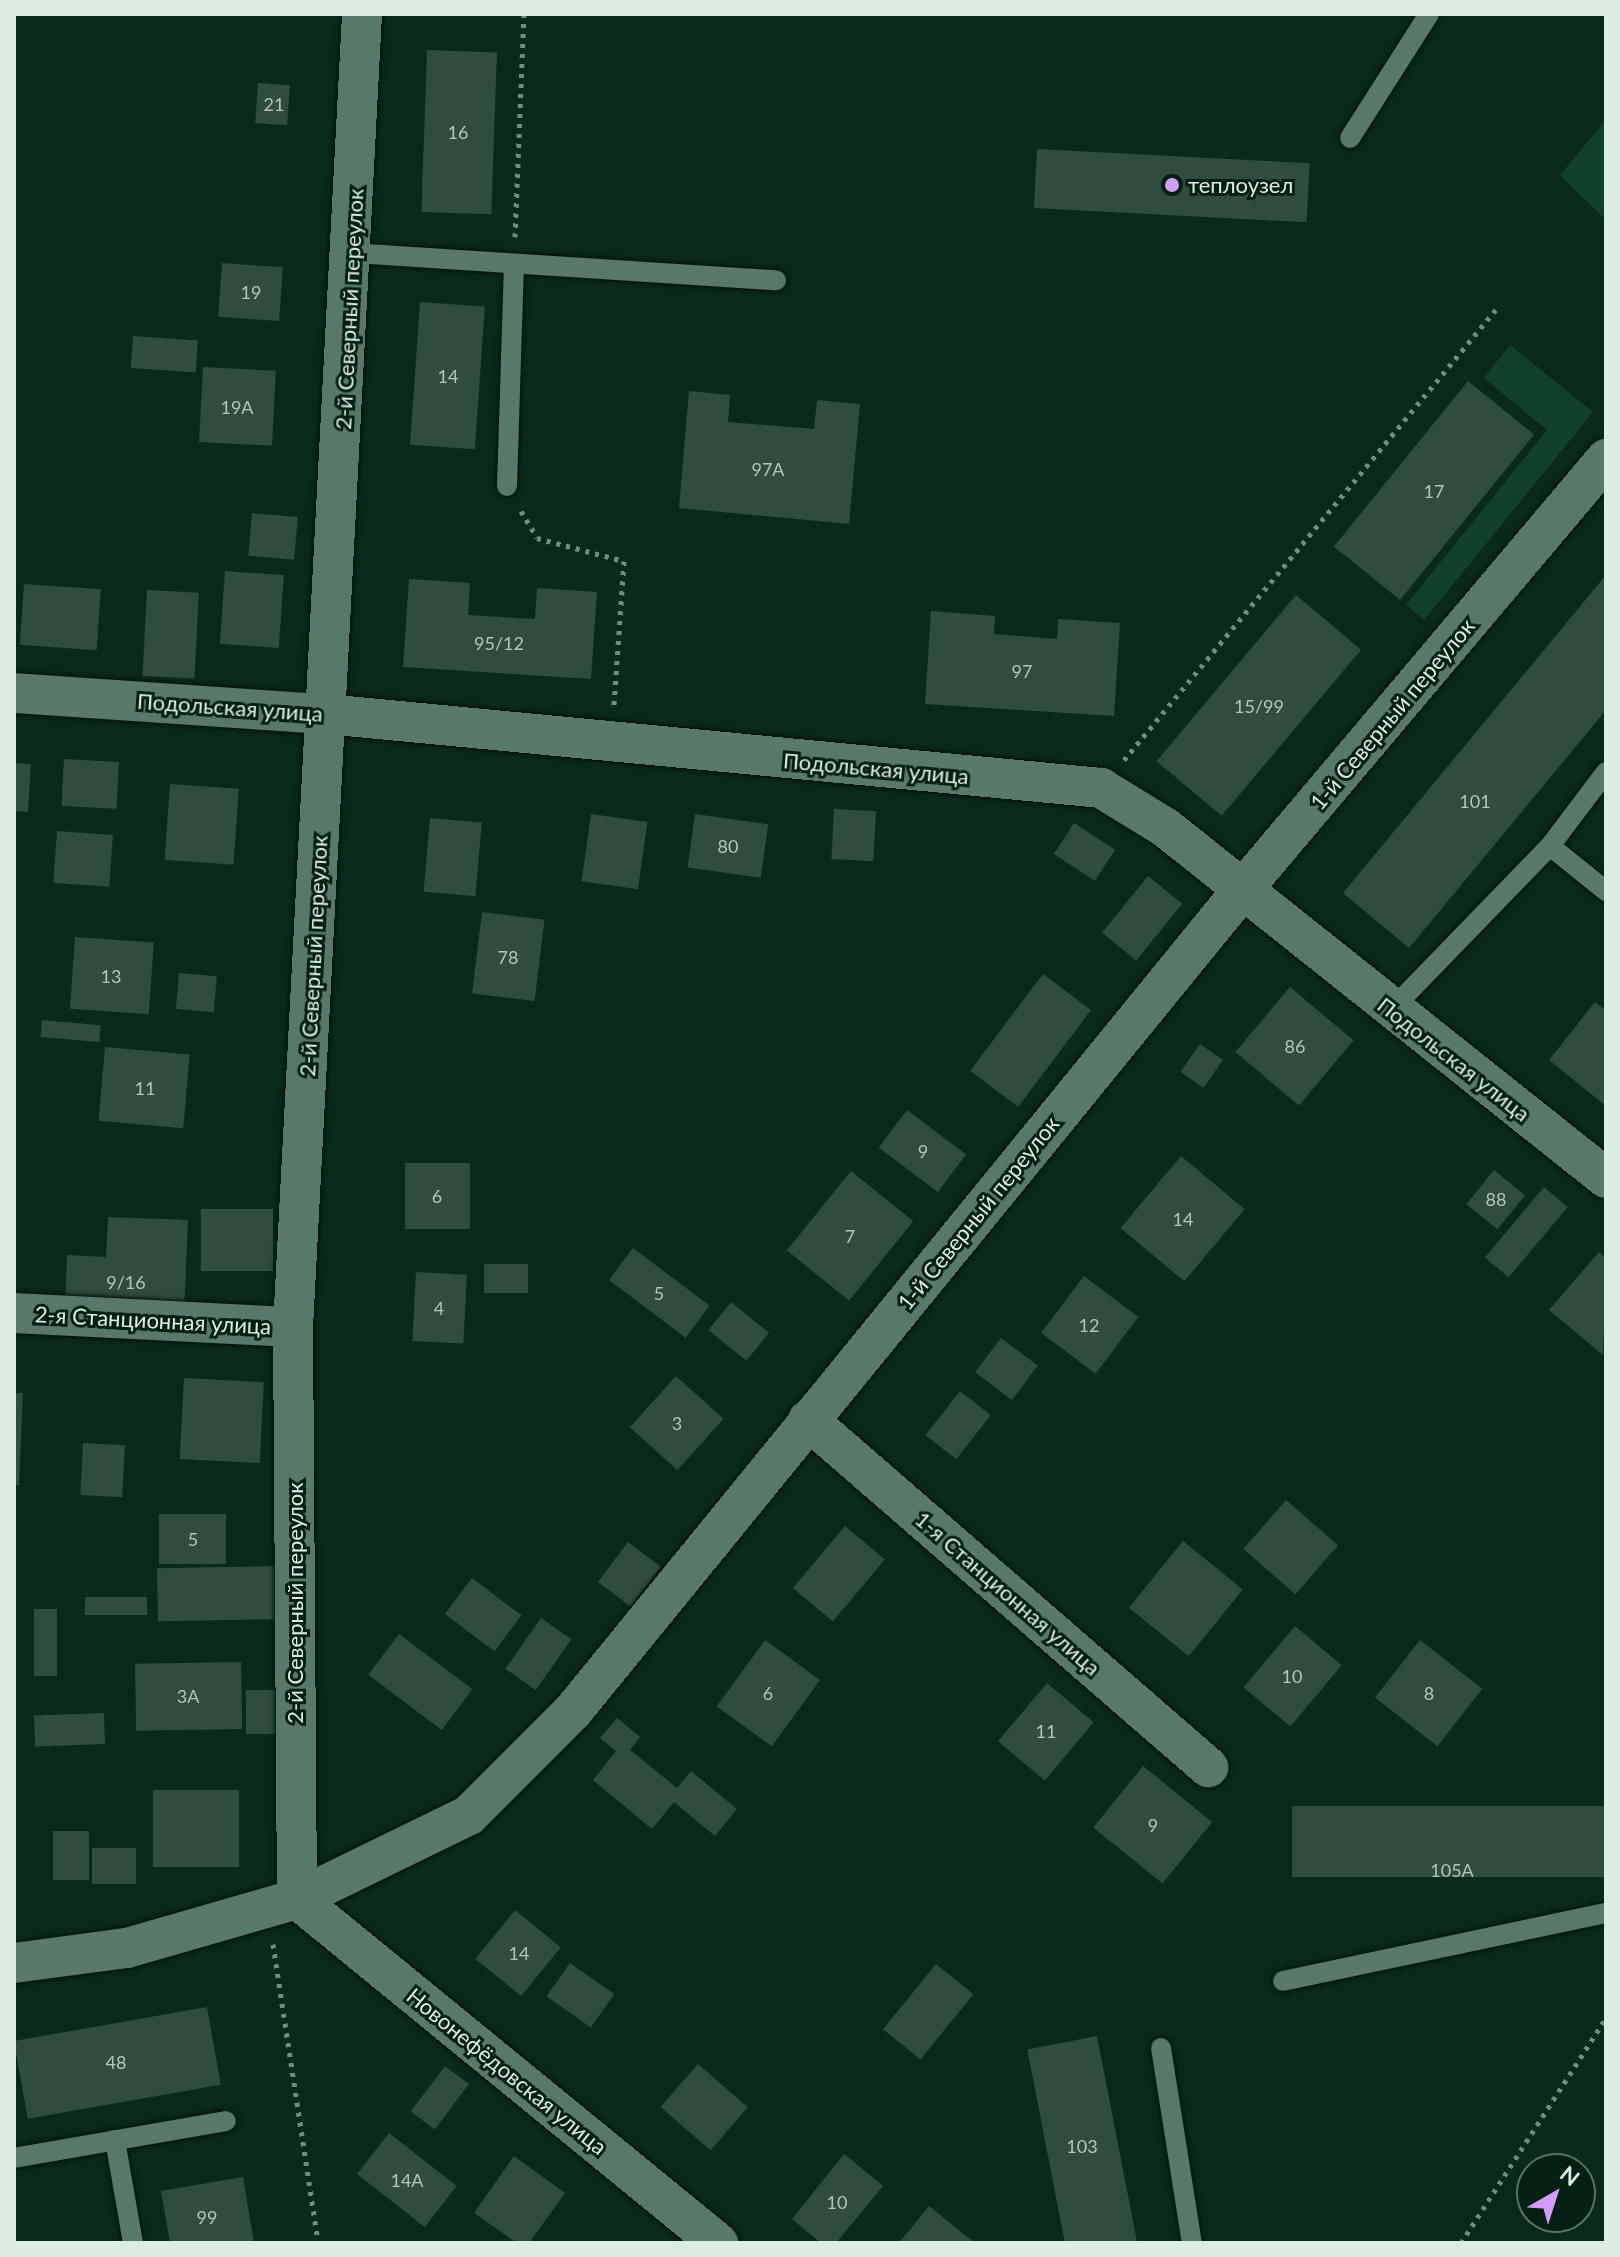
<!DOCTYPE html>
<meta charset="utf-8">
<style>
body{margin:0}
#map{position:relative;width:1620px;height:2257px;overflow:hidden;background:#092a1b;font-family:Lato,sans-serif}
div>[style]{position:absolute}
.green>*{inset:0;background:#10402a}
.building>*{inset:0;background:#2e4d3d;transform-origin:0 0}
.path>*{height:5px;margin-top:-2.5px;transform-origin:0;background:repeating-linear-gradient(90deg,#738c80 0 4px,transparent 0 10px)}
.roads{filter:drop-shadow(0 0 2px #001107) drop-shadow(0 0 2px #001107)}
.service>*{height:20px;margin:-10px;padding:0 10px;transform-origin:10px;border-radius:10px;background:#587967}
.minor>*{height:40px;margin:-20px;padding:0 20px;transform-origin:20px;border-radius:20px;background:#587967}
.dots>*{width:22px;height:22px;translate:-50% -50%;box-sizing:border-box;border:4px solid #012012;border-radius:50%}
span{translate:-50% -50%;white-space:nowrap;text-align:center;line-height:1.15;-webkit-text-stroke:6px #012012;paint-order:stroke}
.number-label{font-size:18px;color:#b0c6ba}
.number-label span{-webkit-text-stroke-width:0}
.poi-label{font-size:22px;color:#dceee3}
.left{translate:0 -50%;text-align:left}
.street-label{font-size:22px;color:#dceee3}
.frame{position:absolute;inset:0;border:16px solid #dceee3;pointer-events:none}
.north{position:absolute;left:1516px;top:2153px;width:80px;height:80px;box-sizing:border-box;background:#012012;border:2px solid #597266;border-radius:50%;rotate:39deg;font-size:22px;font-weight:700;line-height:32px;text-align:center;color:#dceee3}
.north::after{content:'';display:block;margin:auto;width:28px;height:36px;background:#d39cfc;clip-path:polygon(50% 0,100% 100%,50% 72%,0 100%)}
</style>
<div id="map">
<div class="green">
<i style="clip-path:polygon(1606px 120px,1606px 220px,1560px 175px)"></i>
<i style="clip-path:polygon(1510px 345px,1593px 412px,1424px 620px,1406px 605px,1547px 430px,1484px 378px)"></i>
</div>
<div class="building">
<i style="left:427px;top:50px;width:70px;height:162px;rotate:2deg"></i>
<i style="left:258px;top:83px;width:32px;height:40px;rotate:4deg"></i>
<i style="left:1037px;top:149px;width:273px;height:59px;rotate:3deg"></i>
<i style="left:222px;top:263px;width:61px;height:54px;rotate:4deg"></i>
<i style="left:420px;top:302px;width:65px;height:143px;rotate:4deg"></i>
<i style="left:133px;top:336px;width:65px;height:32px;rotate:4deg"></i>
<i style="left:203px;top:367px;width:73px;height:75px;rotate:3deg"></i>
<i style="left:1468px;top:381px;width:85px;height:213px;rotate:39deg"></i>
<i style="clip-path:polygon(689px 391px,730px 395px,728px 422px,814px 429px,817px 400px,860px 404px,849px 524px,679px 508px)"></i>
<i style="left:252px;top:513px;width:46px;height:43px;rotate:5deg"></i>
<i style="left:225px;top:571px;width:59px;height:73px;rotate:4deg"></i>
<i style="clip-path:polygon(1606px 575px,1606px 710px,1409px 948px,1343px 893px)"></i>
<i style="clip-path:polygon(409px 579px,470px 583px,468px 615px,535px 619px,537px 588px,597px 592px,591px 679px,403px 667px)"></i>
<i style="left:24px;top:584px;width:77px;height:61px;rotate:4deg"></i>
<i style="left:147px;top:590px;width:52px;height:86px;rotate:3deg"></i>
<i style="left:1296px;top:595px;width:85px;height:217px;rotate:40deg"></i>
<i style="clip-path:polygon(931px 611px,995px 616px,994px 634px,1057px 639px,1058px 619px,1120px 623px,1114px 716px,925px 704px)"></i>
<i style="left:64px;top:759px;width:55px;height:47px;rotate:3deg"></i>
<i style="clip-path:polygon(14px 763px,31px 764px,28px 812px,14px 811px)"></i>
<i style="left:170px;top:784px;width:69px;height:76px;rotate:4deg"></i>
<i style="left:834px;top:809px;width:42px;height:50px;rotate:3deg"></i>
<i style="left:591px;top:814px;width:57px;height:68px;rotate:8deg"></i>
<i style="left:695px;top:814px;width:74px;height:54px;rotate:8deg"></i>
<i style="left:430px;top:818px;width:52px;height:74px;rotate:5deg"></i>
<i style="left:1074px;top:823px;width:49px;height:37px;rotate:33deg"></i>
<i style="left:57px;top:831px;width:56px;height:52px;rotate:4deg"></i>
<i style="left:1148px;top:876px;width:44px;height:73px;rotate:39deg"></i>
<i style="left:482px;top:912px;width:63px;height:82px;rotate:7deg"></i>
<i style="left:75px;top:937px;width:79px;height:72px;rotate:4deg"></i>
<i style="left:179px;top:973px;width:38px;height:36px;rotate:5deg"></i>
<i style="left:1043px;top:974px;width:60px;height:121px;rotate:37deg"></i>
<i style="left:1290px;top:987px;width:83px;height:85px;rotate:40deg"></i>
<i style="clip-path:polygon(1595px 1002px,1606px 1011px,1606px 1106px,1549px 1060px)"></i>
<i style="left:42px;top:1020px;width:59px;height:17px;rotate:5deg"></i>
<i style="left:1200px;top:1044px;width:28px;height:34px;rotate:35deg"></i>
<i style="left:105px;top:1047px;width:85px;height:74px;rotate:5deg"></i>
<i style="left:907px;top:1110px;width:74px;height:47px;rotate:37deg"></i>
<i style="left:1181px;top:1156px;width:83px;height:94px;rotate:40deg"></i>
<i style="left:405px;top:1163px;width:65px;height:66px"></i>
<i style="left:1494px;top:1170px;width:40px;height:44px;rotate:39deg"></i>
<i style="left:851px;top:1171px;width:80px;height:102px;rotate:39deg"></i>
<i style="left:1544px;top:1187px;width:31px;height:92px;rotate:40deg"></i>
<i style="left:273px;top:1209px;width:62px;height:72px;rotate:90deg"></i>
<i style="clip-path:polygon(108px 1217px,188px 1220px,184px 1311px,65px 1306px,67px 1255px,106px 1257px)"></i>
<i style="left:633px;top:1248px;width:96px;height:40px;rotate:37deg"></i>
<i style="clip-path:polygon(1599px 1252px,1606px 1259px,1603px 1355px,1549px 1310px)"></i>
<i style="left:528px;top:1264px;width:29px;height:44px;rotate:90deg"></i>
<i style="left:416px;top:1272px;width:51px;height:69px;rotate:3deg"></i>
<i style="left:1084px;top:1276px;width:68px;height:71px;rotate:37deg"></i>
<i style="left:731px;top:1302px;width:49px;height:36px;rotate:39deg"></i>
<i style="left:1001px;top:1338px;width:46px;height:43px;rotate:37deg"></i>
<i style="left:676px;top:1376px;width:64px;height:69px;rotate:42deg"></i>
<i style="left:184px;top:1378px;width:80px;height:81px;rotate:3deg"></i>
<i style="left:960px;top:1391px;width:39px;height:56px;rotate:38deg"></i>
<i style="clip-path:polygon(14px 1393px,23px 1393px,19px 1485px,14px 1485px)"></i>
<i style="left:83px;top:1443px;width:42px;height:52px;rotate:3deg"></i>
<i style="left:1286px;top:1500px;width:69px;height:65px;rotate:41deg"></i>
<i style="left:226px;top:1514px;width:50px;height:67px;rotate:90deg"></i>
<i style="left:845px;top:1526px;width:52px;height:81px;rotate:40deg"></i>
<i style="left:1183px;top:1541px;width:77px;height:86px;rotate:39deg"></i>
<i style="left:628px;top:1542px;width:41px;height:50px;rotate:37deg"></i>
<i style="left:285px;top:1566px;width:53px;height:128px;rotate:89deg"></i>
<i style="left:472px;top:1578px;width:62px;height:45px;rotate:37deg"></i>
<i style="left:85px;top:1597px;width:62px;height:18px"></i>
<i style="left:34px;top:1609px;width:23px;height:67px"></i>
<i style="left:541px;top:1618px;width:37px;height:62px;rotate:35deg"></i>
<i style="left:1295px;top:1626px;width:61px;height:80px;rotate:40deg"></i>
<i style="left:399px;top:1634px;width:92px;height:51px;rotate:37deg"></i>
<i style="left:765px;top:1640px;width:68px;height:82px;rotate:36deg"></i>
<i style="left:1420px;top:1640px;width:79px;height:73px;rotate:38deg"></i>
<i style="left:241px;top:1662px;width:67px;height:106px;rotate:89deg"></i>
<i style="left:1047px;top:1683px;width:61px;height:76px;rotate:40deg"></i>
<i style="left:246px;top:1690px;width:38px;height:44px"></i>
<i style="left:104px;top:1713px;width:31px;height:70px;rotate:88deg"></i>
<i style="clip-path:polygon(617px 1718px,640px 1737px,630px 1750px,677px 1788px,691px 1771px,737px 1809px,715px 1836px,674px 1802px,652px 1829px,593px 1780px,616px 1751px,600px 1738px)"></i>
<i style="left:1143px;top:1766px;width:89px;height:79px;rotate:39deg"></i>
<i style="left:153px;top:1790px;width:86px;height:77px"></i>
<i style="left:1606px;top:1806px;width:71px;height:314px;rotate:90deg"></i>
<i style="left:53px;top:1831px;width:36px;height:49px"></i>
<i style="left:92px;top:1848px;width:44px;height:36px"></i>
<i style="left:515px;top:1910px;width:59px;height:63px;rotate:39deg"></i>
<i style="left:570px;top:1963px;width:54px;height:41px;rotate:35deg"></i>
<i style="left:936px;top:1964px;width:48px;height:84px;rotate:39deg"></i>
<i style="left:207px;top:2007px;width:79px;height:196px;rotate:80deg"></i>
<i style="left:1097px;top:2036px;width:211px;height:71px;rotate:79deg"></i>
<i style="left:698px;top:2064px;width:66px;height:57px;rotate:41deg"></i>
<i style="left:445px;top:2066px;width:30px;height:57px;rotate:37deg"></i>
<i style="left:389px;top:2133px;width:86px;height:52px;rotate:38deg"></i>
<i style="clip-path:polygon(844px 2154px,883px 2186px,836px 2243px,821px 2243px,792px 2219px)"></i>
<i style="clip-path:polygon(514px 2156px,565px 2193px,529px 2243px,517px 2243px,474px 2213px)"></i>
<i style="clip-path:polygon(243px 2177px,254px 2243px,170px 2243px,161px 2191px)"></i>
<i style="clip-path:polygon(929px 2206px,975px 2243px,899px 2243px)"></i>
</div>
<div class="path">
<i style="left:515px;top:237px;width:223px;rotate:-87.7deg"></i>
<i style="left:521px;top:511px;width:31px;rotate:59deg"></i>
<i style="left:537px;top:538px;width:90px;rotate:14.8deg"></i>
<i style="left:624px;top:561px;width:144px;rotate:94deg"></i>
<i style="left:1124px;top:760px;width:587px;rotate:-50.46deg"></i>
<i style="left:273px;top:1944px;width:302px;rotate:81.4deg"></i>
<i style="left:1461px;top:2243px;width:268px;rotate:-57.2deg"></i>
</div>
<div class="roads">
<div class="service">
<i style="left:1350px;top:138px;width:147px;rotate:-57.5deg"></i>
<i style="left:353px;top:253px;width:424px;rotate:3.7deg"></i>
<i style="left:507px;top:486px;width:222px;rotate:-88.2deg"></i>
<i style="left:1550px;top:846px;width:72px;rotate:38.8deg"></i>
<i style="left:1391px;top:1010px;width:228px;rotate:-45.9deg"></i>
<i style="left:1550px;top:846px;width:93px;rotate:-52.9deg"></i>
<i style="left:1283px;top:1981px;width:330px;rotate:-11.9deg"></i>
<i style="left:1161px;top:2048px;width:197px;rotate:81deg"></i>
<i style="left:115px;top:2140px;width:105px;rotate:80.1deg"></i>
<i style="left:14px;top:2158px;width:215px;rotate:-9.9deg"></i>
</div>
<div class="minor">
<i style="left:14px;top:693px;width:313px;rotate:3.9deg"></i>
<i style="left:326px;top:714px;width:779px;rotate:5.45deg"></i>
<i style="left:1101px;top:788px;width:76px;rotate:31.6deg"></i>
<i style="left:1166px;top:828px;width:562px;rotate:38.5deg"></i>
<i style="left:14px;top:1313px;width:279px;rotate:2.9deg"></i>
<i style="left:808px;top:1420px;width:530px;rotate:40.94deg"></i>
<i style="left:297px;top:1899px;width:572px;rotate:-90.4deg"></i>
<i style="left:293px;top:1327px;width:1315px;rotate:-86.99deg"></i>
<i style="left:297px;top:1899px;width:544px;rotate:39.25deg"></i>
<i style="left:14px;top:1963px;width:114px;rotate:-7.6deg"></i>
<i style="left:127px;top:1948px;width:177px;rotate:-16.1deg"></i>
<i style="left:297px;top:1899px;width:191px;rotate:-26deg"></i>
<i style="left:469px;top:1815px;width:147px;rotate:-45deg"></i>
<i style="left:573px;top:1711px;width:1060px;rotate:-50.82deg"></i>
<i style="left:1243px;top:889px;width:563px;rotate:-49.83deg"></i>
</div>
</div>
<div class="dots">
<i style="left:1172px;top:185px;background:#d39cfc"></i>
</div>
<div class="number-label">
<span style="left:274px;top:104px">21</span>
<span style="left:458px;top:132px">16</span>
<span style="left:251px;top:292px">19</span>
<span style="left:448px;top:376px">14</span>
<span style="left:237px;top:407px">19А</span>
<span style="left:768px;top:469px">97А</span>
<span style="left:1434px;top:491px">17</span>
<span style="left:499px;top:643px">95/12</span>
<span style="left:1022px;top:671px">97</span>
<span style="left:1259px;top:706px">15/99</span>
<span style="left:1475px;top:801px">101</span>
<span style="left:728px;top:846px">80</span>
<span style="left:508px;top:957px">78</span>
<span style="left:111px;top:976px">13</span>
<span style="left:1295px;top:1046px">86</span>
<span style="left:145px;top:1088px">11</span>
<span style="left:923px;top:1151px">9</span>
<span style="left:437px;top:1196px">6</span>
<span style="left:1496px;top:1199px">88</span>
<span style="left:1183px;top:1219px">14</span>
<span style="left:850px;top:1236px">7</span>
<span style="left:126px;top:1282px">9/16</span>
<span style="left:659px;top:1293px">5</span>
<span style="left:439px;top:1308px">4</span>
<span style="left:1089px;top:1325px">12</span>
<span style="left:677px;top:1423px">3</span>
<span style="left:193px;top:1539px">5</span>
<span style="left:1292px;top:1676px">10</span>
<span style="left:768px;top:1693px">6</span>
<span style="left:1429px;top:1693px">8</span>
<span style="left:188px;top:1696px">3А</span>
<span style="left:1046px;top:1731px">11</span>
<span style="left:1153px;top:1825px">9</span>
<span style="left:1452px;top:1870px">105А</span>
<span style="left:519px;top:1953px">14</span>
<span style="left:116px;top:2062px">48</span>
<span style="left:1082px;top:2146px">103</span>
<span style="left:407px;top:2180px">14А</span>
<span style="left:837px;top:2202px">10</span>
<span style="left:207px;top:2217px">99</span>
</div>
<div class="poi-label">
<span class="left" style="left:1188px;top:185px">теплоузел</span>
</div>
<div class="street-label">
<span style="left:349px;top:309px;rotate:-87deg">2-й Северный переулок</span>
<span style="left:230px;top:707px;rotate:4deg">Подольская улица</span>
<span style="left:1392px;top:714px;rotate:-50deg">1-й Северный переулок</span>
<span style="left:876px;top:768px;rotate:5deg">Подольская улица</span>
<span style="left:313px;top:956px;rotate:-87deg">2-й Северный переулок</span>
<span style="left:1454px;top:1059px;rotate:38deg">Подольская улица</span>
<span style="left:978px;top:1213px;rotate:-51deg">1-й Северный переулок</span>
<span style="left:153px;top:1320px;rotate:3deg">2-я Станционная улица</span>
<span style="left:1008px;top:1593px;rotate:41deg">1-я Станционная улица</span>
<span style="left:295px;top:1603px;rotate:-90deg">2-й Северный переулок</span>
<span style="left:507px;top:2071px;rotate:39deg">Новонефёдовская улица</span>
</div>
<div class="frame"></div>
<div class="north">N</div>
</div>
